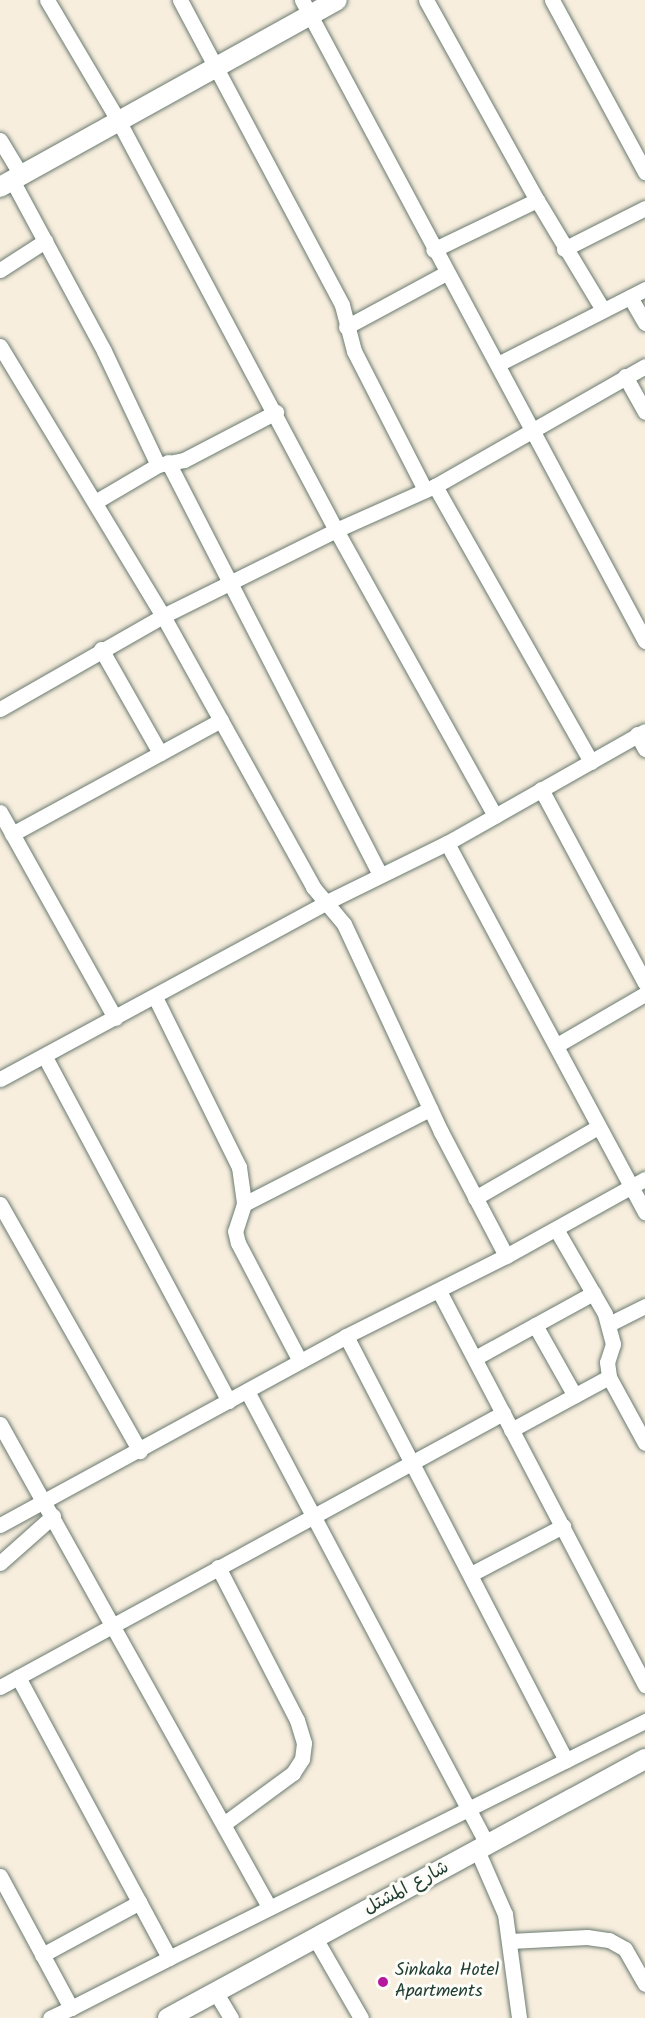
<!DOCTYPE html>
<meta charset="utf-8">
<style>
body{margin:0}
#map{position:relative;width:645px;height:2018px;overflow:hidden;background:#f7eede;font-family:Kalam,"Playpen Sans Arabic",sans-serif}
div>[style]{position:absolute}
.roads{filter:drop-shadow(0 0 2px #6b7b70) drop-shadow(0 0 2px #6b7b70)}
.minor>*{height:15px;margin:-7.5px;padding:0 7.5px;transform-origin:7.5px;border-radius:7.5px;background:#fff}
.tertiary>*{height:20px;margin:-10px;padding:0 10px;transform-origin:10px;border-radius:10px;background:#fff}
.dots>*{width:16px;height:16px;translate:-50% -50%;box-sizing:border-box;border:3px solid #fdfcf7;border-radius:50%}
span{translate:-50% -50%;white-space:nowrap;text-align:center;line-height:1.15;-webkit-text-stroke:6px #fdfcf7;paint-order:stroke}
.street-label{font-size:18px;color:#1f3d34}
.poi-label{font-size:18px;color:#1f3d34}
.left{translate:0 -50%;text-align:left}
</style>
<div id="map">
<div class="roads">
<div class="minor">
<i style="left:47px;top:0;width:139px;rotate:59.4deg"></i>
<i style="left:118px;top:120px;width:464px;rotate:62deg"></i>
<i style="left:336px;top:530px;width:327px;rotate:60.9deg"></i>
<i style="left:180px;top:0;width:345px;rotate:62deg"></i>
<i style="left:342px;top:305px;width:48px;rotate:75.4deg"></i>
<i style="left:354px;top:351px;width:156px;rotate:62.9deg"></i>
<i style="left:302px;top:0;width:727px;rotate:61.85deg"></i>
<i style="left:426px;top:0;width:229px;rotate:61deg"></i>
<i style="left:537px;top:200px;width:115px;rotate:154.3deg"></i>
<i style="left:552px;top:0;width:196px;rotate:61.6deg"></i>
<i style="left:0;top:140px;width:41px;rotate:59deg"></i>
<i style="left:12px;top:180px;width:194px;rotate:61.7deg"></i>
<i style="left:104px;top:351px;width:126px;rotate:64.7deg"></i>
<i style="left:537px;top:200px;width:128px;rotate:59deg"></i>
<i style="left:564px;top:249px;width:91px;rotate:-26.8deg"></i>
<i style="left:0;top:270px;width:54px;rotate:-32.8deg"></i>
<i style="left:630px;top:297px;width:30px;rotate:60deg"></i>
<i style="left:346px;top:327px;width:114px;rotate:-28.4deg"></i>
<i style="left:0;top:346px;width:315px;rotate:58.9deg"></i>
<i style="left:163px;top:616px;width:310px;rotate:61deg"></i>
<i style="left:313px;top:887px;width:48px;rotate:50deg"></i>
<i style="left:344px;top:924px;width:230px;rotate:65deg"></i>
<i style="left:441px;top:1132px;width:140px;rotate:62.3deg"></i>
<i style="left:498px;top:364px;width:165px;rotate:-27deg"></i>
<i style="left:625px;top:376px;width:41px;rotate:60.9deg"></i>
<i style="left:168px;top:462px;width:463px;rotate:62.8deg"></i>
<i style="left:435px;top:486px;width:317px;rotate:60.5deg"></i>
<i style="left:95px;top:502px;width:73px;rotate:-30.4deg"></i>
<i style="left:158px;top:465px;width:26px;rotate:-11deg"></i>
<i style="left:184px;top:460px;width:104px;rotate:-27.6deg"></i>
<i style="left:101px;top:649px;width:120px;rotate:60.4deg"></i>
<i style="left:0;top:709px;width:188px;rotate:-29.7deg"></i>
<i style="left:163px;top:616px;width:193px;rotate:-26.4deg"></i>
<i style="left:336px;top:530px;width:108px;rotate:-24deg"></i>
<i style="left:435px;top:486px;width:242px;rotate:-29.7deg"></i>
<i style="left:637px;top:734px;width:17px;rotate:62deg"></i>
<i style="left:541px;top:789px;width:220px;rotate:61.8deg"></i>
<i style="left:0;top:812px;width:236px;rotate:60.8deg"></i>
<i style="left:12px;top:834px;width:238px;rotate:-28.6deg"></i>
<i style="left:447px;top:843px;width:419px;rotate:61.8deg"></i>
<i style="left:155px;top:997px;width:190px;rotate:63.7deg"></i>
<i style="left:239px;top:1167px;width:37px;rotate:82deg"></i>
<i style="left:244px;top:1204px;width:28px;rotate:108deg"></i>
<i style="left:235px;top:1231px;width:12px;rotate:76deg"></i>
<i style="left:238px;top:1243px;width:133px;rotate:62.3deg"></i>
<i style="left:557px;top:1045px;width:102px;rotate:-30.1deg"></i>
<i style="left:45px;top:1057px;width:390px;rotate:61.9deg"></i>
<i style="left:0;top:1079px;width:372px;rotate:-28.4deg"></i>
<i style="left:327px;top:902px;width:134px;rotate:-26.2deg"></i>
<i style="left:447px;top:843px;width:227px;rotate:-29.5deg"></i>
<i style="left:475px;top:1198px;width:142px;rotate:-30deg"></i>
<i style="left:0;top:1204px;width:284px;rotate:60.5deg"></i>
<i style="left:244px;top:1204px;width:209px;rotate:-27.1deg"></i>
<i style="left:556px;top:1229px;width:98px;rotate:60deg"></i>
<i style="left:605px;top:1314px;width:31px;rotate:75deg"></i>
<i style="left:613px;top:1344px;width:19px;rotate:108deg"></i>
<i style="left:607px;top:1362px;width:15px;rotate:82deg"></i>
<i style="left:609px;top:1377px;width:75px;rotate:61.4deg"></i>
<i style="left:439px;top:1291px;width:445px;rotate:62.4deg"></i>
<i style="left:609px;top:1324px;width:40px;rotate:-26.6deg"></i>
<i style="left:535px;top:1325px;width:81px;rotate:60.6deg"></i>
<i style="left:346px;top:1336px;width:478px;rotate:62.6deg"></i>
<i style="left:475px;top:1358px;width:135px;rotate:-28.8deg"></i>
<i style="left:247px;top:1391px;width:513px;rotate:62.09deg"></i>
<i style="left:0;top:1424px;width:553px;rotate:60.88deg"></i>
<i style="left:511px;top:1430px;width:111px;rotate:-28.4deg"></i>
<i style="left:0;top:1525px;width:394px;rotate:-28.6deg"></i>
<i style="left:346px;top:1336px;width:179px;rotate:-26.6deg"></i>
<i style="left:506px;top:1256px;width:159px;rotate:-29deg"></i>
<i style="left:0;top:1563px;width:71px;rotate:-41.6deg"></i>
<i style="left:218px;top:1567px;width:172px;rotate:62.7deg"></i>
<i style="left:297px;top:1720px;width:24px;rotate:73deg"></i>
<i style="left:304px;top:1743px;width:16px;rotate:97deg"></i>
<i style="left:302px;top:1759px;width:17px;rotate:123deg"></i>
<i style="left:293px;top:1773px;width:84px;rotate:143.7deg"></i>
<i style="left:471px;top:1574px;width:104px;rotate:-27.6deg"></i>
<i style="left:18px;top:1677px;width:319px;rotate:61.7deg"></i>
<i style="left:169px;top:1958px;width:532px;rotate:-26.47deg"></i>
<i style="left:0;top:1687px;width:573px;rotate:-28.58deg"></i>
<i style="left:477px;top:1850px;width:70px;rotate:66.4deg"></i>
<i style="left:505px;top:1914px;width:105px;rotate:82.3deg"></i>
<i style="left:0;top:1876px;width:150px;rotate:61.7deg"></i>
<i style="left:71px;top:2008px;width:23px;rotate:155deg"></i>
<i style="left:315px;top:1938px;width:92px;rotate:60.1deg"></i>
<i style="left:510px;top:1941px;width:77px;rotate:-3deg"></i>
<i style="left:587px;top:1937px;width:22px;rotate:8deg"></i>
<i style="left:609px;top:1940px;width:18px;rotate:29deg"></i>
<i style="left:625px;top:1949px;width:40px;rotate:60.3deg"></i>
<i style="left:42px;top:1955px;width:111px;rotate:-28.4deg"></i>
<i style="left:216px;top:1993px;width:29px;rotate:59deg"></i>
<i style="left:71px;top:2008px;width:110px;rotate:-27deg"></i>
</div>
<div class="tertiary">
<i style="left:0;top:187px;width:385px;rotate:-29deg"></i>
<i style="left:168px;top:2018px;width:543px;rotate:-28.5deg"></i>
</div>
</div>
<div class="dots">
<i style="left:383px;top:1982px;background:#b5179e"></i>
</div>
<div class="street-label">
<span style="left:407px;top:1889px;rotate:-28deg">شارع المشتل</span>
</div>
<div class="poi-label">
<span class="left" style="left:395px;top:1982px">Sinkaka Hotel<br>Apartments</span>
</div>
</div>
